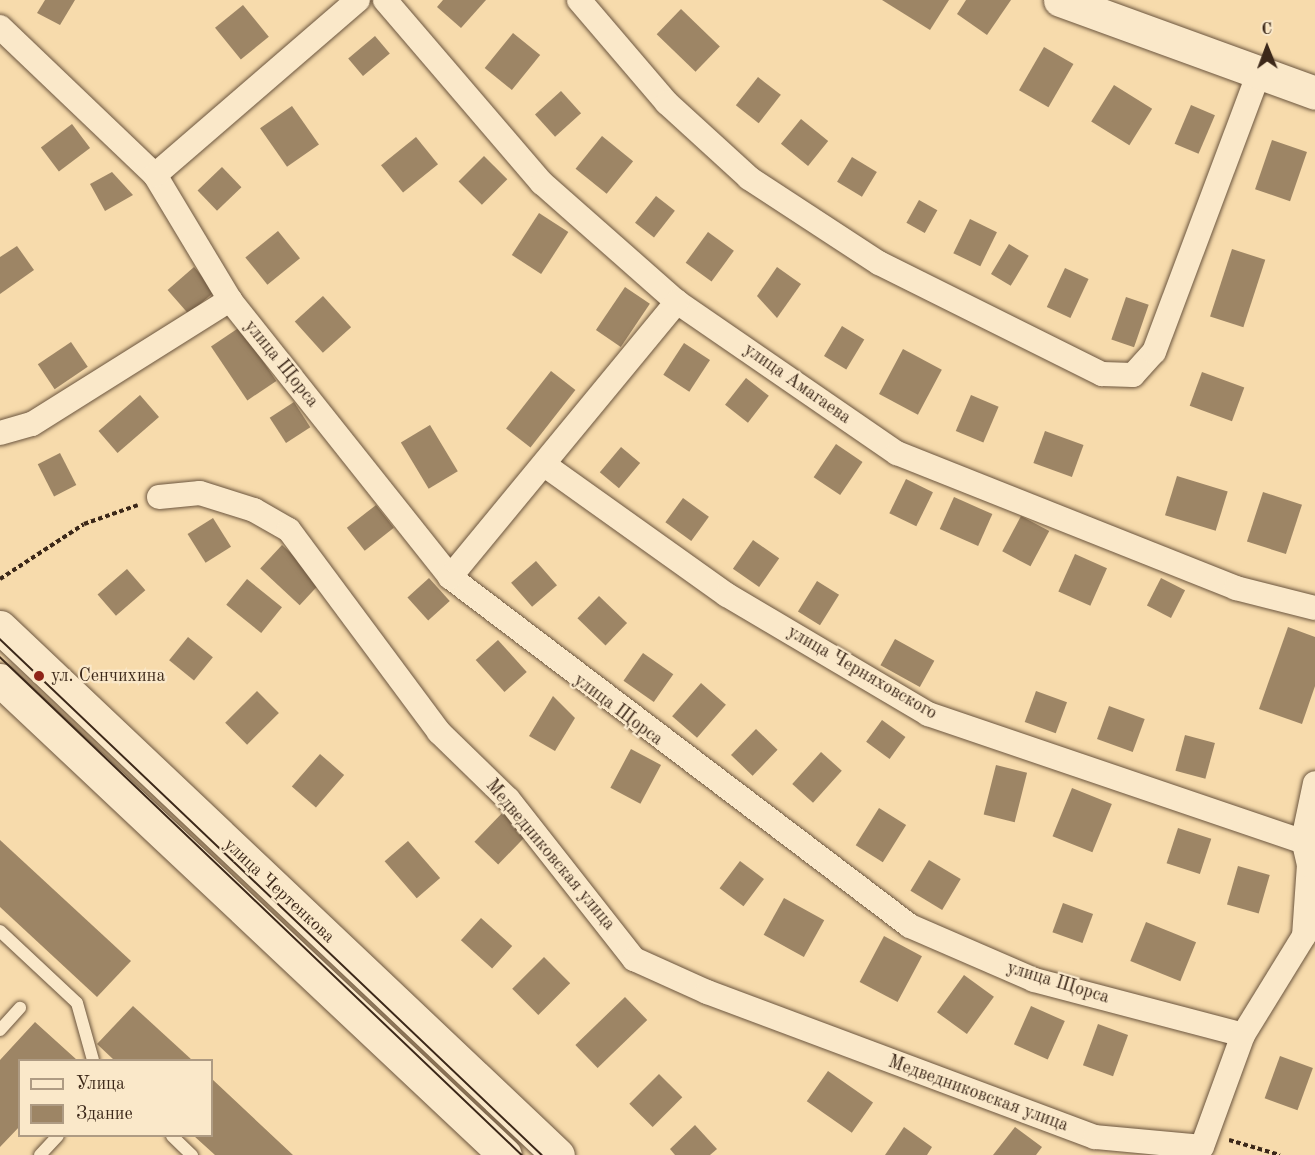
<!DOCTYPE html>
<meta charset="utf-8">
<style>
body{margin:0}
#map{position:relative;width:1315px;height:1155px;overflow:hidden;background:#f7dbac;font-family:"Old Standard TT",serif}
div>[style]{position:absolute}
.building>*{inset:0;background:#9d8565;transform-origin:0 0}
.path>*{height:4px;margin-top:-2px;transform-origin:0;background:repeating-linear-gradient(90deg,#3c2819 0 4.5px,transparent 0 7.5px)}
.roads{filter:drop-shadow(0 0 2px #6b553e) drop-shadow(0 0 2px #6b553e)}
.lane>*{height:12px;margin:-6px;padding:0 6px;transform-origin:6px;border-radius:6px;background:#fae8c9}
.street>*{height:24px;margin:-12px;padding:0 12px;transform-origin:12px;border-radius:12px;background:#fae8c9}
.secondary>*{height:33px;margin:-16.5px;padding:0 16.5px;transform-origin:16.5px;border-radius:16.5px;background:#fae8c9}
.tram>*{height:1.5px;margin:-0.75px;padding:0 0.75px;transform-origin:0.75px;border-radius:0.75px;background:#3c2819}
.dots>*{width:16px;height:16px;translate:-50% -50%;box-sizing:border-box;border:3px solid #fae8c9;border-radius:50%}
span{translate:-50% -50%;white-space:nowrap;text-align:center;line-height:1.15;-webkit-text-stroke:4.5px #fae8c9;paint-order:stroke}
.street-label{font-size:18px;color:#3c2819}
.poi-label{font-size:18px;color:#3c2819}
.left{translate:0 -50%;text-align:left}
.legend{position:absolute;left:18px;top:1059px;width:195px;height:78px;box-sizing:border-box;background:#fae8c9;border:2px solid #ae9b83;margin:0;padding:8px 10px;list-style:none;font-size:18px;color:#3c2819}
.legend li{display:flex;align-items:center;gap:12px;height:30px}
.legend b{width:30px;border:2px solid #ae9b83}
.north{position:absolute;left:1237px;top:18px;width:60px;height:60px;-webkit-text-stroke:4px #fae8c9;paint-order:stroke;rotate:359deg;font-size:16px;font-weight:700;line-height:24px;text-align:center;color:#3c2819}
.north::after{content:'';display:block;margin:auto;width:21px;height:27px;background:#3c2819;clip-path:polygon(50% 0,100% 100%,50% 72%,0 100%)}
</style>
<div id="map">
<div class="building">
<i style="clip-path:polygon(45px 0,75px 0,60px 25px,37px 13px)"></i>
<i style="clip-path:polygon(443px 0,486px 0,461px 28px,437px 7px)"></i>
<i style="clip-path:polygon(882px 0,949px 0,930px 30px)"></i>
<i style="clip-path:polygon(966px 0,1011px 0,987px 35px,957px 14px)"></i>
<i style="left:243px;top:5px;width:41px;height:36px;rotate:51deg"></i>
<i style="left:681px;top:9px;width:54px;height:35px;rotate:44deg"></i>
<i style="left:513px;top:33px;width:35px;height:45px;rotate:39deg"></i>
<i style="left:375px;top:36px;width:23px;height:35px;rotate:50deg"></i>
<i style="left:1044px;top:47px;width:34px;height:50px;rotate:30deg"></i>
<i style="left:758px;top:77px;width:29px;height:36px;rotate:38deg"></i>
<i style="left:1114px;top:85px;width:45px;height:43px;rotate:32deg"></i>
<i style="left:561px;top:91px;width:30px;height:35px;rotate:48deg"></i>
<i style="left:1191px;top:105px;width:26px;height:42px;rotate:23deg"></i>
<i style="left:292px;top:106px;width:47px;height:39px;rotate:55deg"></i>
<i style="left:801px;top:119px;width:35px;height:32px;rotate:39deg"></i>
<i style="left:72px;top:124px;width:30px;height:39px;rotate:53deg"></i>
<i style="left:602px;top:136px;width:40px;height:42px;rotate:39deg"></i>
<i style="left:416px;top:137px;width:35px;height:45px;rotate:51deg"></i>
<i style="left:1272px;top:140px;width:37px;height:52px;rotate:19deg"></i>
<i style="left:484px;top:156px;width:33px;height:36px;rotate:45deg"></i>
<i style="left:852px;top:157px;width:29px;height:29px;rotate:31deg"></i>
<i style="left:222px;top:167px;width:28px;height:34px;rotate:46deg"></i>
<i style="clip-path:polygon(112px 172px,133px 195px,105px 211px,90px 184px)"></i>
<i style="left:656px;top:196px;width:24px;height:34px;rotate:38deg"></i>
<i style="left:919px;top:200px;width:21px;height:26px;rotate:29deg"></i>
<i style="left:539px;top:213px;width:35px;height:50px;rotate:33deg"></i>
<i style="left:970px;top:219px;width:30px;height:38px;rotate:26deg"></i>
<i style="left:278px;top:231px;width:35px;height:42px;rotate:51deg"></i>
<i style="left:708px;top:232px;width:32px;height:38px;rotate:36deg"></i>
<i style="left:1009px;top:244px;width:23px;height:35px;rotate:31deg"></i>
<i style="clip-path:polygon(17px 246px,34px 270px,0 294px,0 257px)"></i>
<i style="left:1232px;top:249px;width:35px;height:71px;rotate:18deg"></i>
<i style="left:194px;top:267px;width:32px;height:35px;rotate:49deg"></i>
<i style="clip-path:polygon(777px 267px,801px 284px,777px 318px,757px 296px)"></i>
<i style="left:1065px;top:268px;width:26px;height:43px;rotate:25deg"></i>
<i style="left:625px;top:287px;width:30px;height:52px;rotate:34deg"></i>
<i style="left:323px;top:296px;width:42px;height:38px;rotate:48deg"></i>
<i style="left:1126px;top:297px;width:24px;height:45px;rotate:19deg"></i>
<i style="left:842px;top:326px;width:26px;height:35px;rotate:31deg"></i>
<i style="left:240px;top:327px;width:65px;height:35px;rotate:56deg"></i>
<i style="left:71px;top:342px;width:30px;height:40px;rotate:56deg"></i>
<i style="left:684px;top:343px;width:31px;height:38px;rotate:33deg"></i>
<i style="left:903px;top:349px;width:44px;height:51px;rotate:28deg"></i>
<i style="left:551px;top:371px;width:31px;height:73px;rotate:38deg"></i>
<i style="left:1202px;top:372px;width:45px;height:36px;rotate:20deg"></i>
<i style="left:746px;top:378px;width:29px;height:34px;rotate:38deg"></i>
<i style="left:140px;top:395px;width:29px;height:55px;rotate:49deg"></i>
<i style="left:971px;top:395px;width:30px;height:39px;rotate:23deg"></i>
<i style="left:294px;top:402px;width:30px;height:29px;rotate:57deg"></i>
<i style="left:430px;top:425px;width:54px;height:34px;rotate:59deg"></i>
<i style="left:1045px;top:431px;width:41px;height:34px;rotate:20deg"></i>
<i style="left:836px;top:444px;width:32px;height:40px;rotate:34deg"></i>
<i style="left:621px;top:447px;width:25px;height:33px;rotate:40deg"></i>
<i style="left:60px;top:453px;width:36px;height:25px;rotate:63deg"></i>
<i style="left:1177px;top:476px;width:53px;height:41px;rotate:17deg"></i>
<i style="left:906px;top:479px;width:30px;height:38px;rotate:26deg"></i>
<i style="left:1263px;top:492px;width:41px;height:52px;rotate:18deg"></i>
<i style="left:954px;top:497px;width:42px;height:35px;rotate:24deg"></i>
<i style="left:683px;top:498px;width:32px;height:30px;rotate:36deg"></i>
<i style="left:376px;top:505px;width:29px;height:37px;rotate:52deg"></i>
<i style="left:1021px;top:516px;width:32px;height:40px;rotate:28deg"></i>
<i style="left:213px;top:518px;width:34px;height:30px;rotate:58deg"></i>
<i style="left:753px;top:540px;width:32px;height:35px;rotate:35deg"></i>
<i style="left:282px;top:545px;width:54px;height:32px;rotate:43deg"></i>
<i style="left:1075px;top:554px;width:35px;height:41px;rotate:24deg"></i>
<i style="left:536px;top:561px;width:32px;height:33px;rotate:49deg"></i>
<i style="left:127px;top:569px;width:28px;height:39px;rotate:49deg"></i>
<i style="left:429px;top:578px;width:31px;height:29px;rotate:48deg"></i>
<i style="left:1161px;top:578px;width:27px;height:31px;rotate:27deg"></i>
<i style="left:247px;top:579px;width:45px;height:33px;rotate:39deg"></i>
<i style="left:817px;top:581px;width:26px;height:36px;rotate:32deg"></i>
<i style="left:599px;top:596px;width:39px;height:31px;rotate:44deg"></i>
<i style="clip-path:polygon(1288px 627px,1315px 637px,1315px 686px,1302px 724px,1259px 709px)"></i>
<i style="left:188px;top:637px;width:32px;height:30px;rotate:39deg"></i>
<i style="left:895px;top:639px;width:45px;height:30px;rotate:29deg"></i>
<i style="left:498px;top:640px;width:43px;height:30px;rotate:48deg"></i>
<i style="left:643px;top:653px;width:37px;height:34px;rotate:35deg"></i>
<i style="left:701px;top:683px;width:33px;height:44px;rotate:41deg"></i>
<i style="left:257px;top:691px;width:31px;height:45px;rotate:45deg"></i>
<i style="left:1036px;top:691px;width:33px;height:33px;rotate:20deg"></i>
<i style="clip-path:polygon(553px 696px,575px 718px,555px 751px,529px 736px)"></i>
<i style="left:1109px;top:706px;width:38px;height:35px;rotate:20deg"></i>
<i style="left:882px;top:720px;width:29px;height:27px;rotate:36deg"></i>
<i style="left:756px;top:729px;width:30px;height:36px;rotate:44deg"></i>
<i style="left:1185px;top:735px;width:31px;height:37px;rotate:15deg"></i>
<i style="left:631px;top:749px;width:34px;height:44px;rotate:28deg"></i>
<i style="left:821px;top:752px;width:28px;height:43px;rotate:42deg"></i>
<i style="left:320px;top:754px;width:32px;height:43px;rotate:41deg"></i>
<i style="left:996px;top:765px;width:32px;height:51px;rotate:14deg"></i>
<i style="left:1072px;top:788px;width:43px;height:52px;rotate:22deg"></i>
<i style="left:879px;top:808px;width:32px;height:44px;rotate:32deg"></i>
<i style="left:505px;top:810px;width:33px;height:44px;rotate:44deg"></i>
<i style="left:1178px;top:828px;width:35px;height:37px;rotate:18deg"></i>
<i style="clip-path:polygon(0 840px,131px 961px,97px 997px,0 907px)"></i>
<i style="left:408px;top:841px;width:49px;height:31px;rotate:49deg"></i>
<i style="left:929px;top:860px;width:37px;height:36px;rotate:31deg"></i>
<i style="left:740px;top:861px;width:30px;height:34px;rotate:37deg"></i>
<i style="left:1238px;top:866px;width:33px;height:40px;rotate:16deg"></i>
<i style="left:784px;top:898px;width:46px;height:42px;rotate:29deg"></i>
<i style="left:1063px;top:903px;width:32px;height:31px;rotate:20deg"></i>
<i style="left:481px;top:918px;width:42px;height:30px;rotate:42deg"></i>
<i style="left:1146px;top:922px;width:54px;height:42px;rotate:22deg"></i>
<i style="left:884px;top:936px;width:43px;height:52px;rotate:28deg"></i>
<i style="left:544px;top:957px;width:37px;height:45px;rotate:45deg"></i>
<i style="left:964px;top:975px;width:37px;height:46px;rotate:36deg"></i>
<i style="left:625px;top:997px;width:32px;height:69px;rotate:46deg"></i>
<i style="clip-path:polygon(133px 1006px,192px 1060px,114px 1060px,97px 1044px)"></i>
<i style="left:1031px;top:1006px;width:37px;height:42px;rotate:24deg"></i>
<i style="clip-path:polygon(35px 1022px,77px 1060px,20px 1060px,20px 1126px,0 1147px,0 1060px)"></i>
<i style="left:1098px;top:1024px;width:32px;height:44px;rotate:20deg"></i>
<i style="left:1280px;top:1056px;width:35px;height:45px;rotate:20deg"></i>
<i style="left:828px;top:1071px;width:55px;height:37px;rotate:35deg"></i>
<i style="left:659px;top:1074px;width:33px;height:42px;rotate:45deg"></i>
<i style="clip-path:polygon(212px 1079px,293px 1155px,215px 1155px,194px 1136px,212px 1136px)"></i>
<i style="clip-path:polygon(695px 1125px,717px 1149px,710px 1155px,675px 1155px,670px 1149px)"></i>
<i style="clip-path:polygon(904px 1127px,932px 1147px,927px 1155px,885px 1155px)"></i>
<i style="clip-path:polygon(1015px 1127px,1042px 1147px,1036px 1155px,993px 1155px)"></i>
</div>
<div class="path">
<i style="left:0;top:579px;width:100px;rotate:-33.2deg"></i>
<i style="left:84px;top:524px;width:57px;rotate:-19.4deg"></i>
<i style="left:1229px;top:1140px;width:53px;rotate:16.4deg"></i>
</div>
<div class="roads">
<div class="lane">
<i style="left:0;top:931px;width:105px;rotate:43.1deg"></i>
<i style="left:77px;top:1003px;width:59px;rotate:74.3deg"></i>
<i style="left:0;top:1030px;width:30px;rotate:-48deg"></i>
<i style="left:172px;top:1136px;width:28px;rotate:44deg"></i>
<i style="left:40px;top:1155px;width:26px;rotate:-47deg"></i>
</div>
<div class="street">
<i style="left:385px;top:0;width:241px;rotate:49.4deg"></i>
<i style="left:542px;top:183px;width:180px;rotate:41.4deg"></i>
<i style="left:677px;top:302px;width:267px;rotate:34.5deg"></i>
<i style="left:897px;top:453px;width:365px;rotate:21.7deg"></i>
<i style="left:1236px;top:588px;width:81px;rotate:14.2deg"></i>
<i style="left:579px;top:0;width:135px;rotate:49.5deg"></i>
<i style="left:667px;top:103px;width:111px;rotate:42.4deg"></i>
<i style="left:749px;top:178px;width:155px;rotate:33.2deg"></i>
<i style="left:879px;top:263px;width:249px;rotate:26.5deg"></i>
<i style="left:1102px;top:374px;width:31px;rotate:2deg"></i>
<i style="left:1133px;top:375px;width:31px;rotate:-48deg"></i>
<i style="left:1154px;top:352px;width:298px;rotate:-69.4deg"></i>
<i style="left:0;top:27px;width:214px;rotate:43.7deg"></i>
<i style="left:155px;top:175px;width:146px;rotate:59deg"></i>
<i style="left:230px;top:300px;width:354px;rotate:51.5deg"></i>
<i style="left:450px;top:577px;width:577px;rotate:37.19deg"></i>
<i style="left:910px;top:926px;width:135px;rotate:23.5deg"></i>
<i style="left:1034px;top:980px;width:216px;rotate:14.7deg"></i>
<i style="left:155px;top:175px;width:268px;rotate:-40.8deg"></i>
<i style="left:0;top:433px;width:33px;rotate:-16deg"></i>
<i style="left:32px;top:424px;width:234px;rotate:-32.1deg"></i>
<i style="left:546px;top:466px;width:222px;rotate:35.5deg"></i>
<i style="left:727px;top:595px;width:234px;rotate:30.6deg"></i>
<i style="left:928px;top:714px;width:409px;rotate:18.8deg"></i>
<i style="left:159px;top:497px;width:41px;rotate:-5.6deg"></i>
<i style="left:200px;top:493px;width:57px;rotate:17.5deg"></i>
<i style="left:254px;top:510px;width:40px;rotate:29.7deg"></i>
<i style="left:289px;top:530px;width:252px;rotate:53.4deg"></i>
<i style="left:439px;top:732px;width:96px;rotate:44.2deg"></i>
<i style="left:508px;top:799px;width:204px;rotate:51.8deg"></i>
<i style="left:634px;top:959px;width:80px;rotate:24.3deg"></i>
<i style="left:707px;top:992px;width:414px;rotate:20.5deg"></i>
<i style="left:1095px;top:1137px;width:107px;rotate:5.3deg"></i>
<i style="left:1202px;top:1147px;width:119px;rotate:-69.9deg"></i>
<i style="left:1243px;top:1035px;width:116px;rotate:-58.4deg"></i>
<i style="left:1304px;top:936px;width:71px;rotate:-86deg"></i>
<i style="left:1309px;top:865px;width:26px;rotate:-103deg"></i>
<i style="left:1303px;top:840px;width:58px;rotate:-78.1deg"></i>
<i style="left:450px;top:577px;width:357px;rotate:-50.5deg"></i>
</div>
<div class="secondary">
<i style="left:1060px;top:0;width:271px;rotate:20deg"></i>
<i style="left:0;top:627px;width:768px;rotate:43.42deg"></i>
<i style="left:0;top:680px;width:693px;rotate:43.25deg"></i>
</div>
</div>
<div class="tram">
<i style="left:0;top:639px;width:748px;rotate:43.59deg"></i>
<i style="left:0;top:657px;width:721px;rotate:43.65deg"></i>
</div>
<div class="dots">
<i style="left:39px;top:676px;background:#8f2418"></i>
</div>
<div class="street-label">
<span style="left:281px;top:364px;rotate:51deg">улица Щорса</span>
<span style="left:797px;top:384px;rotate:35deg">улица Амагаева</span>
<span style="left:862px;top:673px;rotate:30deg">улица Черняховского</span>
<span style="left:618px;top:710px;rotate:37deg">улица Щорса</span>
<span style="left:550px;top:855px;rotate:50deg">Медведниковская улица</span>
<span style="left:279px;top:891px;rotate:43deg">улица Чертенкова</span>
<span style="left:1058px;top:983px;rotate:17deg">улица Щорса</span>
<span style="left:978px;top:1094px;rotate:20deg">Медведниковская улица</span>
</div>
<div class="poi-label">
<span class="left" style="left:51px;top:676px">ул. Сенчихина</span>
</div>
<ul class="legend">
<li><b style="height:8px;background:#fae8c9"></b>Улица</li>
<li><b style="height:16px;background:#9d8565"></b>Здание</li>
</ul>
<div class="north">С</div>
</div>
